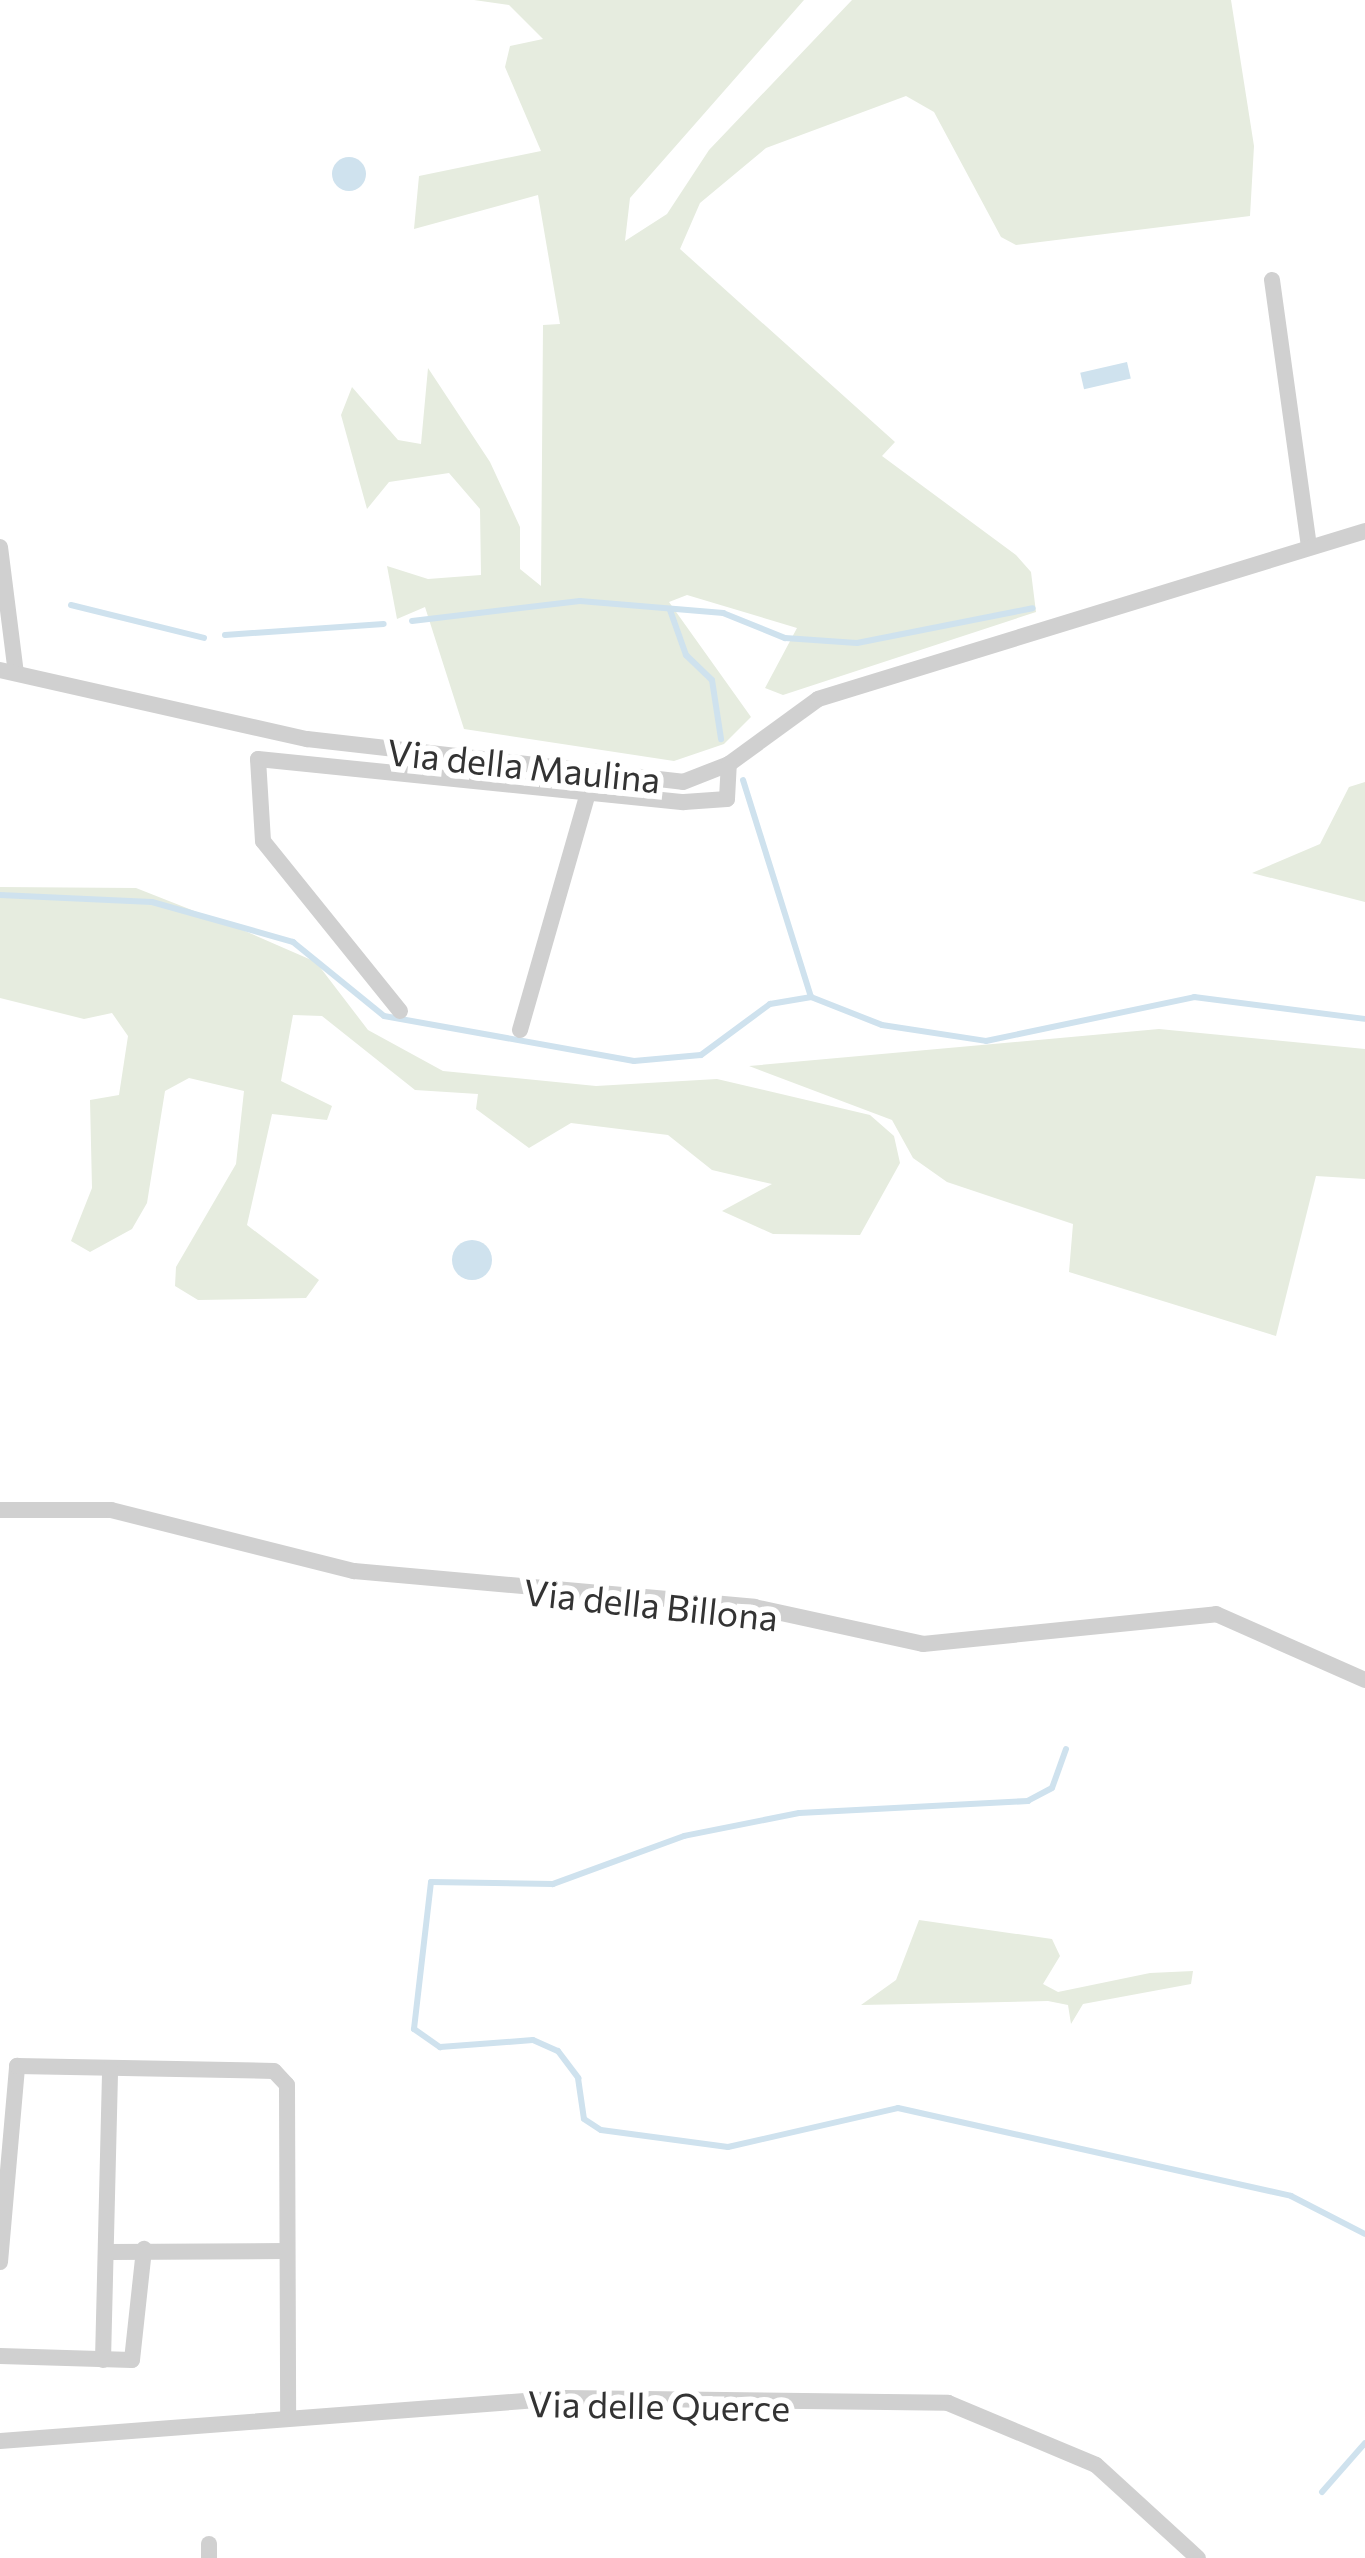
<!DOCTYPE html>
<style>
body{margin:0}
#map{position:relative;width:1365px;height:2558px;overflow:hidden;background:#fff;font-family:Commissioner,sans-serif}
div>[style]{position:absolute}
.green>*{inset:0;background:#e6ecdf}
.water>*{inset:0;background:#cfe2ee;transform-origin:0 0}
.round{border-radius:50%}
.stream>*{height:6px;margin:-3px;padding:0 3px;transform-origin:3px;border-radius:3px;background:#cfe2ee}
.minor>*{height:16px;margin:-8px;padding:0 8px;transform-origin:8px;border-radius:8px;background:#d0d0d0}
span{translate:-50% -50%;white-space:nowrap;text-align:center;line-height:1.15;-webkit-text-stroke:12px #fff;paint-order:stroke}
.street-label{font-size:36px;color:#333}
</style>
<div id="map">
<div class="green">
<i style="clip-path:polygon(474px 0,804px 0,630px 198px,625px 241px,667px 214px,709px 150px,852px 0,1231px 0,1254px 146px,1250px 216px,1016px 245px,1001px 237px,934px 112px,906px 96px,766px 148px,700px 203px,680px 249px,895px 442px,882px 456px,1016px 555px,1031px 572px,1036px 612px,783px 695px,765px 688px,797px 628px,687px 595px,669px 602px,751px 717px,724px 744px,674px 761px,464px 729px,425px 607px,397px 619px,387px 566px,428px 579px,481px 575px,480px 509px,449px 473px,389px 482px,367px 509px,341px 415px,352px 387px,398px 440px,421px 444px,428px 368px,490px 462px,520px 527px,520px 569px,541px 586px,543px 325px,560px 324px,538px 195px,414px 229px,419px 176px,541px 151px,505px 67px,510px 46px,543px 39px,509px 5px)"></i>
<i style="clip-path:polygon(1365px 782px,1365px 902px,1252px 873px,1320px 844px,1349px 787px)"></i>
<i style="clip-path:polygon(0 887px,136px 888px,245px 931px,316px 962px,368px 1030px,443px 1071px,596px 1086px,717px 1079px,870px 1115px,894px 1136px,900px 1163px,860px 1235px,773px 1234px,722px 1211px,772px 1184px,712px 1170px,668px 1135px,571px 1123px,529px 1148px,476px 1109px,478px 1094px,415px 1090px,322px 1016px,293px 1015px,281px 1081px,332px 1106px,327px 1120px,272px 1114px,247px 1225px,319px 1280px,306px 1298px,198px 1300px,175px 1286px,176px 1267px,236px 1164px,244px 1091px,189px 1078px,165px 1091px,147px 1203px,132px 1229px,90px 1252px,71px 1241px,92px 1188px,90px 1100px,119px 1095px,128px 1036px,112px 1013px,84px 1019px,0 998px)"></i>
<i style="clip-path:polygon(1159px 1029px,1365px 1049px,1365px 1179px,1316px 1176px,1276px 1336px,1069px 1272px,1073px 1224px,947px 1182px,913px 1158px,892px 1120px,749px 1066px)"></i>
<i style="clip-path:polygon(919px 1920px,1052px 1939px,1060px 1956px,1043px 1984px,1058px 1992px,1150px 1973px,1193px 1971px,1191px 1984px,1083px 2004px,1071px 2024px,1068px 2005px,1048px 2001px,861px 2005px,896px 1980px)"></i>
</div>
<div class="water">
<i class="round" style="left:332px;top:157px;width:34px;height:34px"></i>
<i style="left:1127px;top:362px;width:17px;height:48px;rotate:77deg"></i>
<i class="round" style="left:452px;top:1240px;width:40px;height:40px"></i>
</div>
<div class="stream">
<i style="left:71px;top:605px;width:137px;rotate:13.9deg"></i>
<i style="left:670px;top:610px;width:48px;rotate:70.4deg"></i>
<i style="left:686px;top:655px;width:36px;rotate:44deg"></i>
<i style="left:712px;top:680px;width:60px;rotate:81.3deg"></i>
<i style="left:412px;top:621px;width:169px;rotate:-6.8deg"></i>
<i style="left:580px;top:601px;width:144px;rotate:4.8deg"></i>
<i style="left:723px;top:613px;width:67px;rotate:22deg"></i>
<i style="left:785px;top:638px;width:72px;rotate:4deg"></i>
<i style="left:857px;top:643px;width:179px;rotate:-11.2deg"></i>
<i style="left:225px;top:635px;width:159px;rotate:-4deg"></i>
<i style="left:743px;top:780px;width:227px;rotate:72.6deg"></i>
<i style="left:0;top:895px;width:152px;rotate:2.6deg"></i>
<i style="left:152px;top:902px;width:147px;rotate:15.8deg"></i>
<i style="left:293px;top:942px;width:117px;rotate:39.1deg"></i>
<i style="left:384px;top:1016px;width:254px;rotate:10.2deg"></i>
<i style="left:634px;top:1061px;width:67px;rotate:-5.1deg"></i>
<i style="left:701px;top:1055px;width:86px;rotate:-36.5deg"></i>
<i style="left:770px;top:1004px;width:42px;rotate:-9.7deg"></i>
<i style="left:811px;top:997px;width:76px;rotate:21.5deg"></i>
<i style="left:882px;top:1025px;width:105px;rotate:8.7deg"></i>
<i style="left:986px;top:1041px;width:213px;rotate:-11.9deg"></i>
<i style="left:1194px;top:997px;width:172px;rotate:7.3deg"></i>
<i style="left:1066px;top:1749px;width:41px;rotate:109.7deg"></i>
<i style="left:1052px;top:1788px;width:27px;rotate:152deg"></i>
<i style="left:1028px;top:1801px;width:229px;rotate:177deg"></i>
<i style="left:799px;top:1813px;width:117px;rotate:168.7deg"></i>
<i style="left:684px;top:1836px;width:140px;rotate:159.9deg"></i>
<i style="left:553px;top:1884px;width:122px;rotate:-179.1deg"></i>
<i style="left:431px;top:1882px;width:148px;rotate:96.6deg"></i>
<i style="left:414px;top:2029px;width:32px;rotate:35deg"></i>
<i style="left:440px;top:2047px;width:93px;rotate:-4.3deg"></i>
<i style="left:533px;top:2040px;width:27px;rotate:24deg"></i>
<i style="left:558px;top:2051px;width:34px;rotate:53deg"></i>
<i style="left:578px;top:2078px;width:41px;rotate:81.7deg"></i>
<i style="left:584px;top:2119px;width:20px;rotate:33deg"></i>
<i style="left:601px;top:2130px;width:128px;rotate:7.6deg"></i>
<i style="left:728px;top:2147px;width:174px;rotate:-12.9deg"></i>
<i style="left:898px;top:2108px;width:403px;rotate:12.6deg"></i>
<i style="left:1291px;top:2196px;width:83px;rotate:27.2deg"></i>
<i style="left:1322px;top:2492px;width:65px;rotate:-48.7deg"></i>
</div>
<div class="minor">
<i style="left:1272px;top:280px;width:268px;rotate:82.1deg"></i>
<i style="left:0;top:547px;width:127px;rotate:82.8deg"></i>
<i style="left:0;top:670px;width:315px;rotate:12.7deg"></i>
<i style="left:307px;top:739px;width:378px;rotate:6.5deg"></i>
<i style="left:683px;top:782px;width:49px;rotate:-21.4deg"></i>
<i style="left:729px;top:764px;width:110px;rotate:-36.1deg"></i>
<i style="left:818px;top:699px;width:572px;rotate:-17.07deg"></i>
<i style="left:400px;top:1011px;width:218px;rotate:-128.9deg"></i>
<i style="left:263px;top:841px;width:82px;rotate:-93.5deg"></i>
<i style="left:258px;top:759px;width:428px;rotate:5.8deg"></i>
<i style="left:684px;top:802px;width:43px;rotate:-4deg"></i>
<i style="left:727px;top:799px;width:35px;rotate:-87deg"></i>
<i style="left:520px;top:1030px;width:251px;rotate:-74deg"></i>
<i style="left:0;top:1510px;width:111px"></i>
<i style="left:111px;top:1510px;width:251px;rotate:14.1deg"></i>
<i style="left:354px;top:1571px;width:402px;rotate:5.1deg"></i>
<i style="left:754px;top:1607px;width:173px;rotate:12.3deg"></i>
<i style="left:923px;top:1644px;width:295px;rotate:-5.8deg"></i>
<i style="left:1216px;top:1614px;width:163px;rotate:23.9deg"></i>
<i style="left:109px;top:2252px;width:176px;rotate:-0.3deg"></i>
<i style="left:0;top:2262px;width:197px;rotate:-85deg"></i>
<i style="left:17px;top:2066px;width:257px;rotate:1.1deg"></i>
<i style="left:274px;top:2071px;width:19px;rotate:47deg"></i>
<i style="left:287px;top:2085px;width:332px;rotate:89.8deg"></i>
<i style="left:0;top:2356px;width:132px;rotate:1.7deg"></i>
<i style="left:132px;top:2360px;width:112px;rotate:-83.8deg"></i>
<i style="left:103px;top:2360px;width:292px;rotate:-88.6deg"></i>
<i style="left:0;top:2441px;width:566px;rotate:-4.36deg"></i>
<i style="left:564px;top:2398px;width:384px;rotate:0.7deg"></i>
<i style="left:948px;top:2403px;width:160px;rotate:22.7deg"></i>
<i style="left:1096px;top:2465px;width:138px;rotate:42.4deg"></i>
<i style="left:209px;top:2544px;width:14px;rotate:90deg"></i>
</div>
<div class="street-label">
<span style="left:524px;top:765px;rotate:6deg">Via della Maulina</span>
<span style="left:651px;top:1604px;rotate:6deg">Via della Billona</span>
<span style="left:659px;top:2405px;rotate:1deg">Via delle Querce</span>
</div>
</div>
